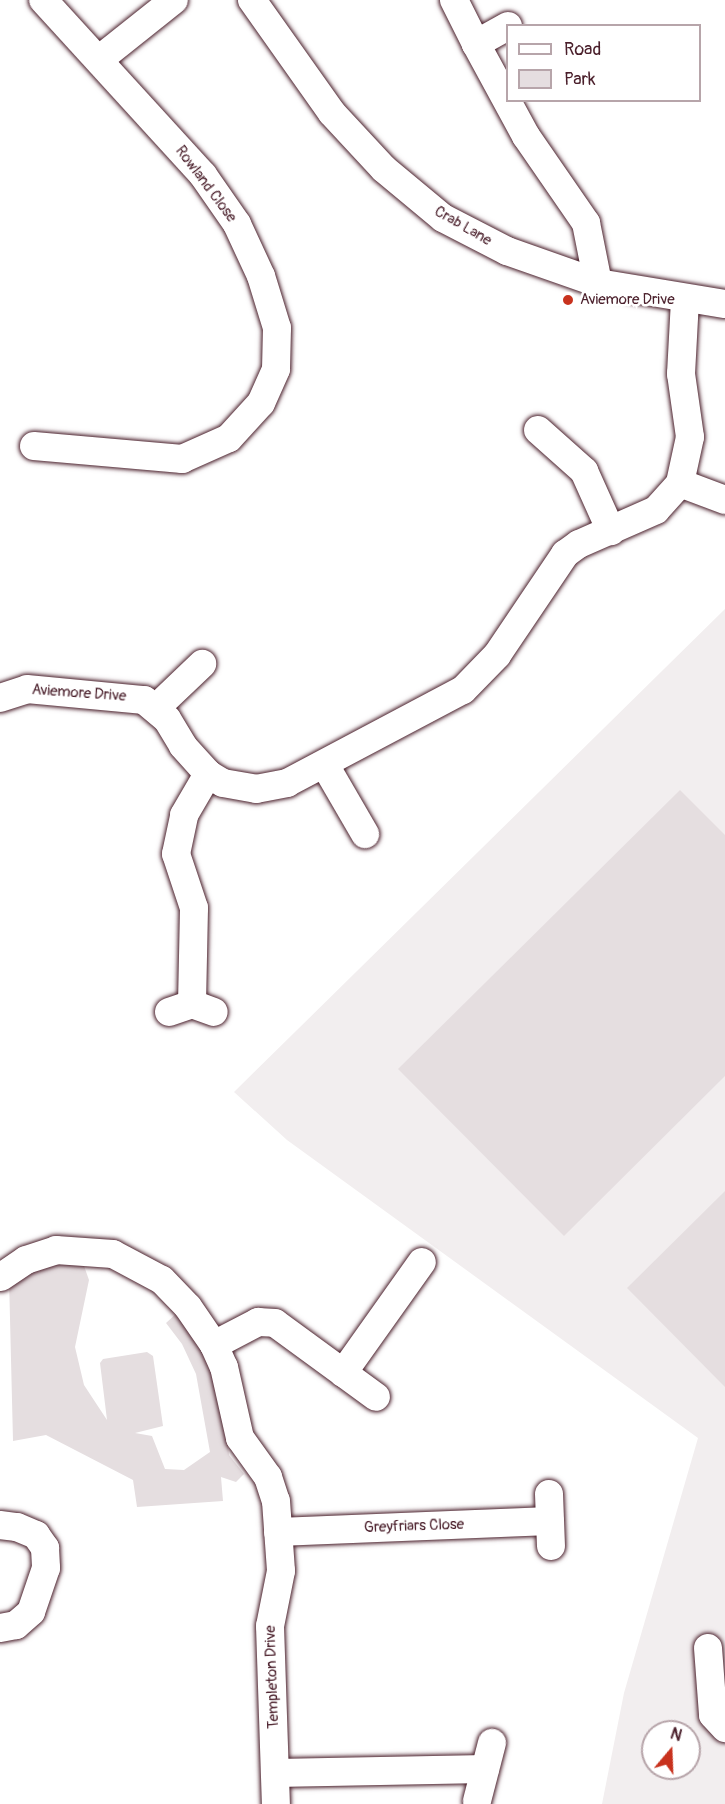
<!DOCTYPE html>
<style>
body{margin:0}
#map{position:relative;width:725px;height:1804px;overflow:hidden;background:#fff;font-family:Pangolin,sans-serif}
div>[style]{position:absolute}
.built>*{inset:0;background:#f2eeef}
.green>*{inset:0;background:#e5dee0}
.roads{filter:drop-shadow(0 0 2px #4a1f2b) drop-shadow(0 0 2px #4a1f2b)}
.minor>*{height:28px;margin:-14px;padding:0 14px;transform-origin:14px;border-radius:14px;background:#fff}
.dots>*{width:16px;height:16px;translate:-50% -50%;box-sizing:border-box;border:3px solid #fff;border-radius:50%}
span{translate:-50% -50%;white-space:nowrap;text-align:center;line-height:1.15;-webkit-text-stroke:5px #fff;paint-order:stroke}
.street-label{font-size:15px;color:#4a1f2b}
.poi-label{font-size:15px;color:#4a1f2b}
.left{translate:0 -50%;text-align:left}
.legend{position:absolute;left:506px;top:24px;width:195px;height:78px;box-sizing:border-box;background:#fff;border:2px solid #b7a5aa;margin:0;padding:8px 10px;list-style:none;font-size:18px;color:#4a1f2b}
.legend li{display:flex;align-items:center;gap:12px;height:30px}
.legend b{width:30px;border:2px solid #b7a5aa}
.north{position:absolute;left:641px;top:1720px;width:60px;height:60px;box-sizing:border-box;background:#fff;border:2px solid #b7a5aa;border-radius:50%;rotate:19deg;font-size:16px;font-weight:700;line-height:24px;text-align:center;color:#4a1f2b}
.north::after{content:'';display:block;margin:auto;width:21px;height:27px;background:#c8321e;clip-path:polygon(50% 0,100% 100%,50% 72%,0 100%)}
</style>
<div id="map">
<div class="built">
<i style="clip-path:polygon(evenodd,725px 609px,725px 1804px,602px 1804px,624px 1693px,698px 1438px,287px 1140px,234px 1092px,725px 609px,653px 1732px,689px 1732px,689px 1768px,653px 1768px,653px 1732px)"></i>
</div>
<div class="green">
<i style="clip-path:polygon(680px 790px,725px 835px,725px 1076px,564px 1236px,398px 1069px)"></i>
<i style="clip-path:polygon(725px 1191px,725px 1387px,627px 1288px)"></i>
<i style="clip-path:polygon(83px 1263px,89px 1280px,75px 1347px,84px 1385px,107px 1420px,100px 1363px,103px 1359px,147px 1352px,153px 1356px,163px 1426px,135px 1433px,152px 1436px,165px 1469px,184px 1470px,210px 1452px,196px 1374px,182px 1344px,166px 1323px,178px 1312px,196px 1334px,224px 1406px,229px 1455px,244px 1474px,236px 1482px,221px 1477px,223px 1501px,137px 1507px,133px 1480px,46px 1435px,13px 1441px,9px 1278px,32px 1265px)"></i>
</div>
<div class="roads">
<div class="minor">
<i style="left:252px;top:0;width:138px;rotate:54.7deg"></i>
<i style="left:332px;top:113px;width:76px;rotate:47.1deg"></i>
<i style="left:384px;top:169px;width:77px;rotate:39.7deg"></i>
<i style="left:443px;top:218px;width:72px;rotate:27.3deg"></i>
<i style="left:507px;top:251px;width:96px;rotate:19.4deg"></i>
<i style="left:598px;top:283px;width:129px;rotate:9.4deg"></i>
<i style="left:454px;top:0;width:49px;rotate:63.4deg"></i>
<i style="left:508px;top:26px;width:37px;rotate:151deg"></i>
<i style="left:476px;top:44px;width:105px;rotate:61.5deg"></i>
<i style="left:526px;top:136px;width:106px;rotate:55.4deg"></i>
<i style="left:586px;top:223px;width:61px;rotate:78.7deg"></i>
<i style="left:101px;top:58px;width:93px;rotate:-38.5deg"></i>
<i style="left:538px;top:430px;width:62px;rotate:41.7deg"></i>
<i style="left:584px;top:471px;width:66px;rotate:65.8deg"></i>
<i style="left:34px;top:446px;width:149px;rotate:5deg"></i>
<i style="left:182px;top:459px;width:51px;rotate:-24.1deg"></i>
<i style="left:229px;top:438px;width:47px;rotate:-47.6deg"></i>
<i style="left:261px;top:403px;width:37px;rotate:-66deg"></i>
<i style="left:276px;top:369px;width:41px;rotate:-88.6deg"></i>
<i style="left:277px;top:328px;width:54px;rotate:-107.1deg"></i>
<i style="left:261px;top:276px;width:57px;rotate:-114.8deg"></i>
<i style="left:237px;top:224px;width:60px;rotate:-124.8deg"></i>
<i style="left:203px;top:175px;width:237px;rotate:-132.4deg"></i>
<i style="left:680px;top:483px;width:48px;rotate:20.7deg"></i>
<i style="left:0;top:698px;width:28px;rotate:-18deg"></i>
<i style="left:27px;top:689px;width:118px;rotate:5.4deg"></i>
<i style="left:144px;top:700px;width:30px;rotate:40deg"></i>
<i style="left:167px;top:719px;width:31px;rotate:59deg"></i>
<i style="left:183px;top:746px;width:38px;rotate:48deg"></i>
<i style="left:208px;top:774px;width:17px;rotate:31deg"></i>
<i style="left:223px;top:783px;width:34px;rotate:10deg"></i>
<i style="left:256px;top:789px;width:32px;rotate:-11deg"></i>
<i style="left:287px;top:783px;width:199px;rotate:-27.9deg"></i>
<i style="left:463px;top:690px;width:49px;rotate:-45.8deg"></i>
<i style="left:497px;top:655px;width:122px;rotate:-56deg"></i>
<i style="left:565px;top:554px;width:17px;rotate:-36deg"></i>
<i style="left:579px;top:544px;width:84px;rotate:-23.8deg"></i>
<i style="left:656px;top:510px;width:36px;rotate:-48deg"></i>
<i style="left:680px;top:483px;width:47px;rotate:-77.7deg"></i>
<i style="left:690px;top:437px;width:64px;rotate:-98.1deg"></i>
<i style="left:681px;top:374px;width:75px;rotate:-86.9deg"></i>
<i style="left:156px;top:708px;width:64px;rotate:-43.7deg"></i>
<i style="left:325px;top:765px;width:80px;rotate:59.9deg"></i>
<i style="left:192px;top:1004px;width:96px;rotate:-88.8deg"></i>
<i style="left:194px;top:908px;width:57px;rotate:-108.4deg"></i>
<i style="left:176px;top:854px;width:40px;rotate:-78deg"></i>
<i style="left:184px;top:815px;width:48px;rotate:-59.7deg"></i>
<i style="left:169px;top:1012px;width:24px;rotate:-19deg"></i>
<i style="left:192px;top:1004px;width:23px;rotate:20deg"></i>
<i style="left:1px;top:1277px;width:30px;rotate:-34deg"></i>
<i style="left:26px;top:1260px;width:32px;rotate:-18deg"></i>
<i style="left:56px;top:1250px;width:57px;rotate:4deg"></i>
<i style="left:113px;top:1254px;width:55px;rotate:28deg"></i>
<i style="left:162px;top:1280px;width:37px;rotate:46deg"></i>
<i style="left:188px;top:1307px;width:46px;rotate:55.6deg"></i>
<i style="left:214px;top:1345px;width:24px;rotate:66deg"></i>
<i style="left:224px;top:1367px;width:73px;rotate:77.3deg"></i>
<i style="left:240px;top:1438px;width:48px;rotate:54.3deg"></i>
<i style="left:268px;top:1477px;width:25px;rotate:72deg"></i>
<i style="left:276px;top:1501px;width:70px;rotate:85.9deg"></i>
<i style="left:281px;top:1571px;width:56px;rotate:101.3deg"></i>
<i style="left:270px;top:1626px;width:178px;rotate:88.1deg"></i>
<i style="left:214px;top:1345px;width:50px;rotate:-27.6deg"></i>
<i style="left:258px;top:1322px;width:17px;rotate:3deg"></i>
<i style="left:275px;top:1323px;width:125px;rotate:36.2deg"></i>
<i style="left:343px;top:1373px;width:136px;rotate:-54.6deg"></i>
<i style="left:549px;top:1494px;width:52px;rotate:87.8deg"></i>
<i style="left:0;top:1525px;width:17px;rotate:7deg"></i>
<i style="left:17px;top:1527px;width:21px;rotate:23deg"></i>
<i style="left:36px;top:1535px;width:16px;rotate:55deg"></i>
<i style="left:45px;top:1548px;width:20px;rotate:87deg"></i>
<i style="left:46px;top:1568px;width:46px;rotate:108.8deg"></i>
<i style="left:31px;top:1612px;width:20px;rotate:139deg"></i>
<i style="left:16px;top:1625px;width:16px;rotate:169deg"></i>
<i style="left:278px;top:1532px;width:272px;rotate:-2.3deg"></i>
<i style="left:708px;top:1648px;width:67px;rotate:85.7deg"></i>
<i style="left:713px;top:1715px;width:18px;rotate:47deg"></i>
<i style="left:276px;top:1773px;width:209px;rotate:-1.1deg"></i>
<i style="left:477px;top:1801px;width:60px;rotate:-75.5deg"></i>
</div>
</div>
<div class="dots">
<i style="left:568px;top:300px;background:#c8321e"></i>
</div>
<div class="street-label">
<span style="left:206px;top:184px;rotate:53deg">Rowland Close</span>
<span style="left:463px;top:226px;rotate:30deg">Crab Lane</span>
<span style="left:79px;top:693px;rotate:4deg">Aviemore Drive</span>
<span style="left:414px;top:1526px;rotate:-2deg">Greyfriars Close</span>
<span style="left:272px;top:1677px;rotate:-92deg">Templeton Drive</span>
</div>
<div class="poi-label">
<span class="left" style="left:580px;top:300px">Aviemore Drive</span>
</div>
<ul class="legend">
<li><b style="height:8px;background:#fff"></b>Road</li>
<li><b style="height:16px;background:#e5dee0"></b>Park</li>
</ul>
<div class="north">N</div>
</div>
